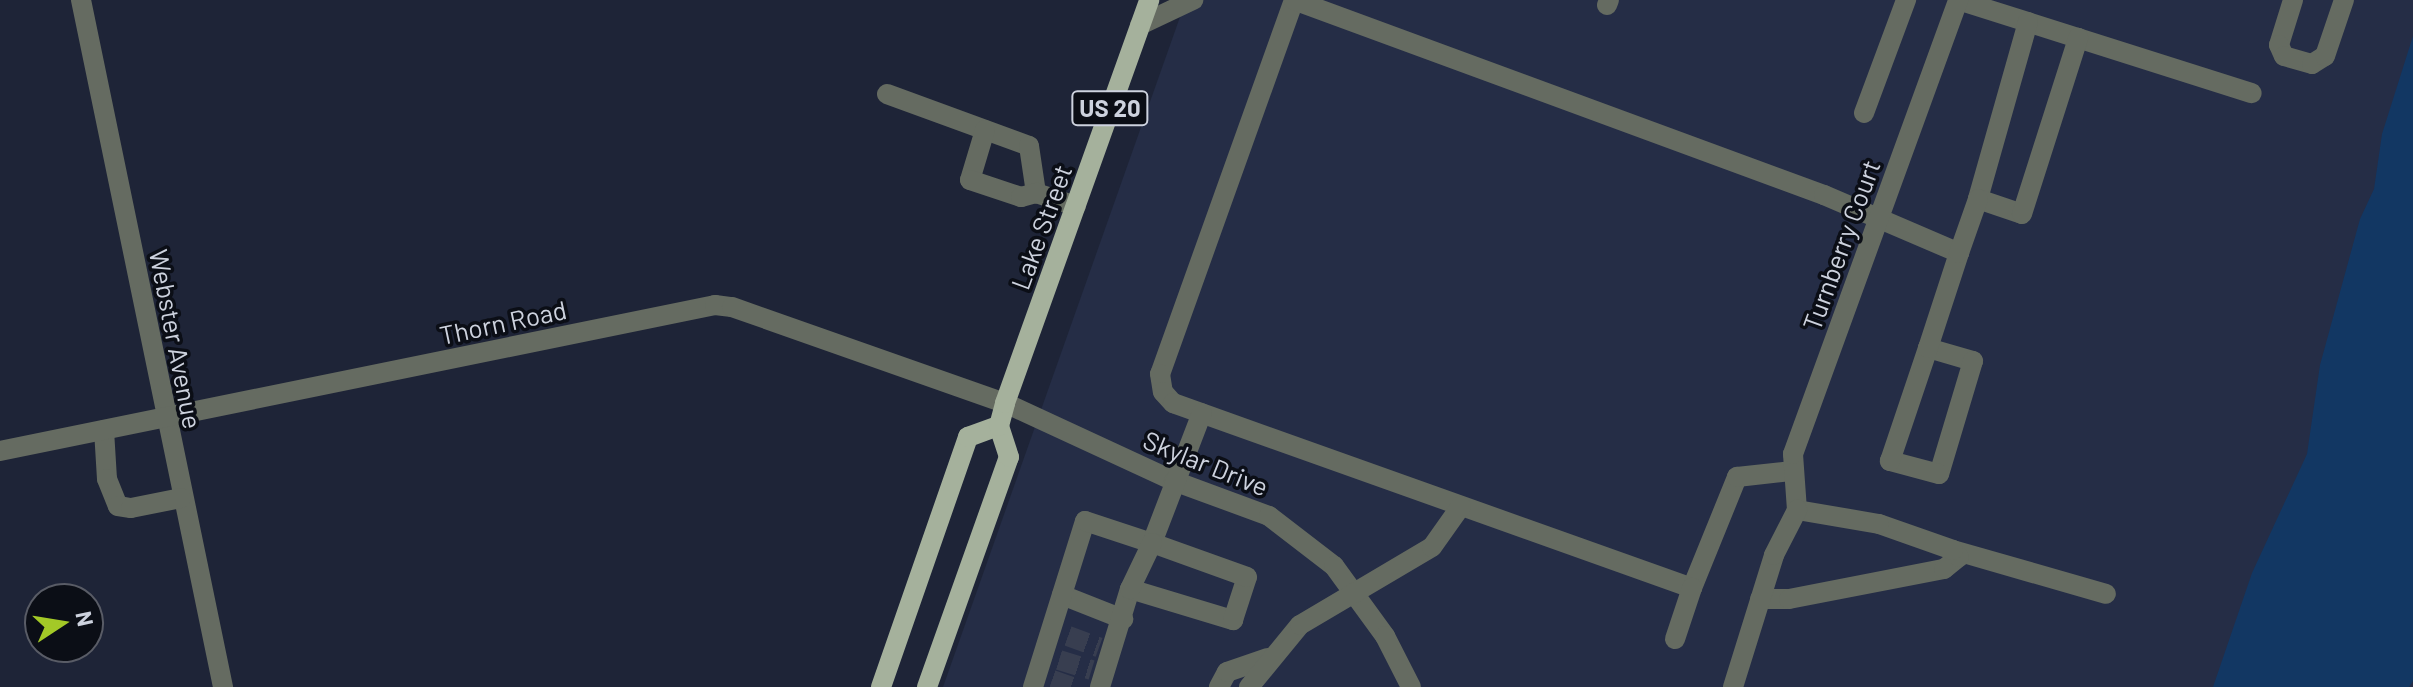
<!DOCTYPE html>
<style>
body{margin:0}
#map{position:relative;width:2413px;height:687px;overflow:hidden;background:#1e2437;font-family:Barlow,sans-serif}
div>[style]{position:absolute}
.built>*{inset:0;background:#252d46}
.water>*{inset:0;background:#123763}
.minor-tunnel>*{height:20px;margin-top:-10px;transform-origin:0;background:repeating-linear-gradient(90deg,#383e50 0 20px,transparent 0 30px)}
.minor>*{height:20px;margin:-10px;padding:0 10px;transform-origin:10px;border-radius:10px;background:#656b61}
.major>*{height:20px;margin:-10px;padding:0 10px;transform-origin:10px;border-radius:10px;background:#a5b19c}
span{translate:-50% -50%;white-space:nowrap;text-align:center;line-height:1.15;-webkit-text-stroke:7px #0b0e16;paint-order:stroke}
.shield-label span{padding:2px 6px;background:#0b0e16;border:2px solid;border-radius:6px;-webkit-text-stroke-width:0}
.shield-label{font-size:24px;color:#cdd2de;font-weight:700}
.street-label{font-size:26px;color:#cdd2de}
.north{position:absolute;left:24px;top:583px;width:80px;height:80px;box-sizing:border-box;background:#0b0e16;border:2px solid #595c66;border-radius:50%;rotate:78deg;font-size:22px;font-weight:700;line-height:32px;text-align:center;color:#cdd2de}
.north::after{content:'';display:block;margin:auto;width:28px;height:36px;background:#a3c927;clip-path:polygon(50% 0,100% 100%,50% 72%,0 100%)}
</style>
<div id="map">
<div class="built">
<i style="clip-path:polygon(1186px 0,2413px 0,2413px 687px,943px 687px)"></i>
</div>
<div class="water">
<i style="clip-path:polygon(2413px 36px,2413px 681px,2409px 687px,2213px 687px,2252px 573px,2307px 454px,2320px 365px,2360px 219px,2374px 189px,2382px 134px)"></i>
</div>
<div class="minor-tunnel">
<i style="left:1068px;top:636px;width:33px;rotate:20deg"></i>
<i style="left:1059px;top:660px;width:34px;rotate:17deg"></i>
<i style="left:1052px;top:680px;width:21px;rotate:19deg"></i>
</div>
<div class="minor">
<i style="left:81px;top:0;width:702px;rotate:78.32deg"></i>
<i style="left:1294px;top:0;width:397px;rotate:109.7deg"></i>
<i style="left:1160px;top:374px;width:18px;rotate:81deg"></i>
<i style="left:1163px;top:392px;width:15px;rotate:48deg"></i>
<i style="left:1173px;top:403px;width:551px;rotate:19.62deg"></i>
<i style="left:1692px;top:588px;width:120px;rotate:-67.9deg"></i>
<i style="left:1737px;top:477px;width:54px;rotate:-6.3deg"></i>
<i style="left:1294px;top:0;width:565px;rotate:20.2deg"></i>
<i style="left:1824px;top:195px;width:147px;rotate:23.2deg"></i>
<i style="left:1958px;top:0;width:308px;rotate:17.6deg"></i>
<i style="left:2293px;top:0;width:47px;rotate:107.3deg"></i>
<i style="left:2279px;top:45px;width:12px;rotate:66deg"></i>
<i style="left:2284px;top:56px;width:29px;rotate:16deg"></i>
<i style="left:2312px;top:64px;width:15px;rotate:-32deg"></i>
<i style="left:2325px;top:56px;width:59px;rotate:-71.3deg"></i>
<i style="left:1607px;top:5px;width:5px;rotate:-68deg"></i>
<i style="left:2028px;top:22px;width:184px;rotate:105.8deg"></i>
<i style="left:1978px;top:199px;width:46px;rotate:18.8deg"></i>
<i style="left:2022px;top:214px;width:185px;rotate:-72.3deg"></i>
<i style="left:1140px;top:25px;width:59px;rotate:-25.3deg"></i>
<i style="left:887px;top:94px;width:151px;rotate:20.1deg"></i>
<i style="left:1029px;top:146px;width:48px;rotate:81.5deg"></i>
<i style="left:1036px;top:193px;width:42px;rotate:18deg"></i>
<i style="left:1864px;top:113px;width:121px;rotate:-69.6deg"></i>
<i style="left:985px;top:130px;width:52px;rotate:106.7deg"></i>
<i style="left:970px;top:180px;width:54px;rotate:18.4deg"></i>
<i style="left:1021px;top:197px;width:16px;rotate:-15deg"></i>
<i style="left:1928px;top:348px;width:47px;rotate:16.1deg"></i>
<i style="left:1973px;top:361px;width:118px;rotate:106.7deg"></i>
<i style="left:1939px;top:474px;width:51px;rotate:-165.1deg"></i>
<i style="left:1890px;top:461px;width:119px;rotate:-71.4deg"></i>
<i style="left:1928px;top:348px;width:100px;rotate:-71.9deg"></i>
<i style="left:1959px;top:253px;width:57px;rotate:-70.6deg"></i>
<i style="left:104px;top:430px;width:49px;rotate:86.5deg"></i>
<i style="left:107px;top:479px;width:29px;rotate:68deg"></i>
<i style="left:118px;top:506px;width:13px;rotate:9deg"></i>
<i style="left:131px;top:508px;width:51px;rotate:-11.3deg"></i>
<i style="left:0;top:451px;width:730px;rotate:-11.54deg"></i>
<i style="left:715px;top:305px;width:17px;rotate:7deg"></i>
<i style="left:732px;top:307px;width:289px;rotate:19.4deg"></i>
<i style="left:1005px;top:403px;width:186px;rotate:24.8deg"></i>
<i style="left:1174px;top:481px;width:101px;rotate:20.2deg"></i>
<i style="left:1269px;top:516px;width:82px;rotate:37.6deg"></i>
<i style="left:1334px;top:566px;width:87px;rotate:53.9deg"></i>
<i style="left:1385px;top:636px;width:57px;rotate:63deg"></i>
<i style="left:1797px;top:510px;width:56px;rotate:-94.1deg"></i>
<i style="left:1793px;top:454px;width:483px;rotate:-70deg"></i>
<i style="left:1953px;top:550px;width:159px;rotate:16deg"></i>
<i style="left:1062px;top:595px;width:66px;rotate:21.5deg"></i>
<i style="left:1760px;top:599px;width:29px"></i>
<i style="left:1789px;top:599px;width:158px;rotate:-11deg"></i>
<i style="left:1944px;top:569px;width:19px;rotate:-39deg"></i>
<i style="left:1959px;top:557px;width:9px;rotate:-131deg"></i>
<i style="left:1953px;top:550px;width:78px;rotate:-160.6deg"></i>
<i style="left:1879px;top:524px;width:83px;rotate:-170.3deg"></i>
<i style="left:1675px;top:639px;width:54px;rotate:-71.6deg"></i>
<i style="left:1033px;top:687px;width:174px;rotate:-72.6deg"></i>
<i style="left:1085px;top:521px;width:71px;rotate:18.2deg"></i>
<i style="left:1152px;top:543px;width:139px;rotate:-69deg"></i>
<i style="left:1100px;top:687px;width:102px;rotate:-73deg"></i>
<i style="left:1130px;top:589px;width:108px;rotate:16.8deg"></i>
<i style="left:1233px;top:620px;width:45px;rotate:-72deg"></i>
<i style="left:1247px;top:577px;width:101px;rotate:-160.3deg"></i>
<i style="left:1152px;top:543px;width:51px;rotate:115.6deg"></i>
<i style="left:1219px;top:687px;width:17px;rotate:-62deg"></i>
<i style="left:1227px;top:672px;width:43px;rotate:-18.9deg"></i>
<i style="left:1249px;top:687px;width:80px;rotate:-50.6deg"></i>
<i style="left:1300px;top:625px;width:153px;rotate:-30.6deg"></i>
<i style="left:1432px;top:547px;width:50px;rotate:-54.7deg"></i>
<i style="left:1733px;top:687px;width:138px;rotate:-72.7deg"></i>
<i style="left:1774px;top:555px;width:51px;rotate:-62.9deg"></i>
</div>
<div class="major">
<i style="left:881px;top:687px;width:265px;rotate:-70.8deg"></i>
<i style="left:968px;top:437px;width:33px;rotate:-20deg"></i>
<i style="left:927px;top:687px;width:244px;rotate:-70.4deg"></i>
<i style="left:1009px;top:457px;width:33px;rotate:-108deg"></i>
<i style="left:999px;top:426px;width:24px;rotate:-75deg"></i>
<i style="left:1005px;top:403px;width:428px;rotate:-70.3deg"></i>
</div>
<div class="shield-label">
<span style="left:1110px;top:108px">US 20</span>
</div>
<div class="street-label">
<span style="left:1041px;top:227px;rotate:-70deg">Lake Street</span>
<span style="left:1841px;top:245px;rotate:-70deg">Turnberry Court</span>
<span style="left:503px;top:322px;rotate:-12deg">Thorn Road</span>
<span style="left:176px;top:339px;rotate:79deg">Webster Avenue</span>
<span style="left:1206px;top:463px;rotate:22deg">Skylar Drive</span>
</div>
<div class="north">N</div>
</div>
